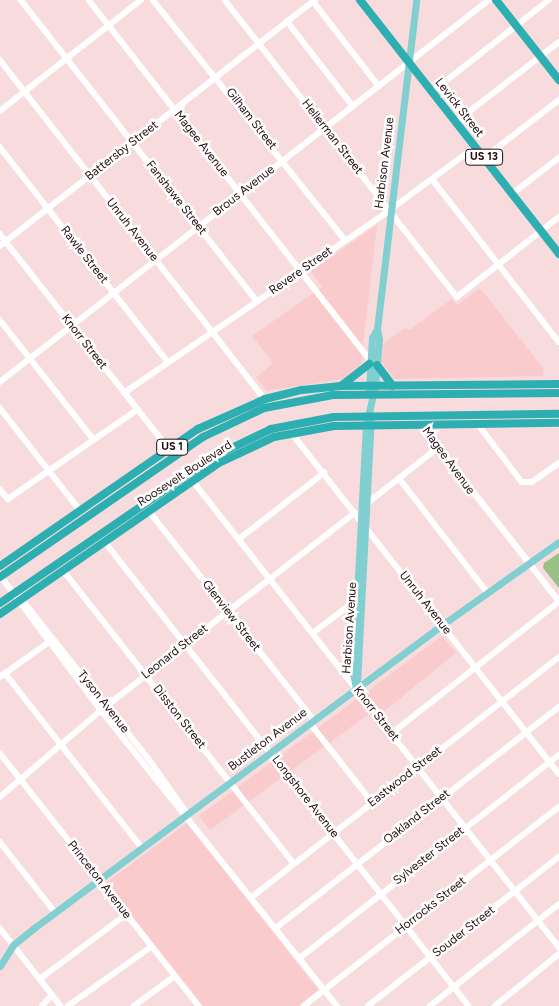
<!DOCTYPE html>
<style>
body{margin:0}
#map{position:relative;width:559px;height:1006px;overflow:hidden;background:#f8dbdc;font-family:Figtree,sans-serif}
div>[style]{position:absolute}
.built>*{inset:0;background:#facbcc}
.green>*{inset:0;background:#98c087}
.minor>*{height:5.5px;margin:-2.75px;padding:0 2.75px;transform-origin:2.75px;border-radius:2.75px;background:#fff}
.major>*{height:7px;margin:-3.5px;padding:0 3.5px;transform-origin:3.5px;border-radius:3.5px;background:#81cfd1}
.highway>*{height:8px;margin:-4px;padding:0 4px;transform-origin:4px;border-radius:4px;background:#2dafb2}
span{translate:-50% -50%;white-space:nowrap;text-align:center;line-height:1.15;-webkit-text-stroke:5px #fff;paint-order:stroke}
.shield-label span{padding:1px 4px;background:#fff;border:1px solid;border-radius:4px;-webkit-text-stroke-width:0}
.shield-label{font-size:11px;color:#240c0e;font-weight:700}
.street-label{font-size:12px;color:#240c0e}
</style>
<div id="map">
<div class="built">
<i style="clip-path:polygon(377px 225px,361px 364px,343px 379px,267px 391px,256px 377px,273px 363px,252px 336px,322px 287px,311px 271px)"></i>
<i style="clip-path:polygon(480px 288px,543px 368px,544px 376px,394px 379px,381px 361px,384px 343px,404px 329px,411px 329px,452px 299px,457px 305px)"></i>
<i style="clip-path:polygon(442px 636px,456px 653px,382px 713px,377px 708px,210px 830px,199px 816px)"></i>
<i style="clip-path:polygon(187px 823px,318px 990px,298px 1006px,202px 1006px,106px 883px)"></i>
</div>
<div class="green">
<i style="clip-path:polygon(559px 553px,559px 588px,543px 568px,544px 563px)"></i>
</div>
<div class="minor">
<i style="left:21px;top:0;width:382px;rotate:51.9deg"></i>
<i style="left:89px;top:0;width:455px;rotate:52deg"></i>
<i style="left:153px;top:0;width:307px;rotate:51.3deg"></i>
<i style="left:225px;top:0;width:377px;rotate:52deg"></i>
<i style="left:457px;top:297px;width:130px;rotate:-38.1deg"></i>
<i style="left:313px;top:1px;width:108px;rotate:52.2deg"></i>
<i style="left:287px;top:21px;width:108px;rotate:52.2deg"></i>
<i style="left:0;top:60px;width:430px;rotate:52deg"></i>
<i style="left:432px;top:92px;width:149px;rotate:-38.2deg"></i>
<i style="left:0;top:111px;width:179px;rotate:-38.2deg"></i>
<i style="left:456px;top:122px;width:130px;rotate:-37.8deg"></i>
<i style="left:0;top:147px;width:273px;rotate:52deg"></i>
<i style="left:484px;top:158px;width:95px;rotate:-37.7deg"></i>
<i style="left:433px;top:180px;width:205px;rotate:52.1deg"></i>
<i style="left:512px;top:194px;width:59px;rotate:-37.5deg"></i>
<i style="left:0;top:234px;width:273px;rotate:51.8deg"></i>
<i style="left:0;top:246px;width:400px;rotate:-38deg"></i>
<i style="left:0;top:320px;width:152px;rotate:51.9deg"></i>
<i style="left:0;top:382px;width:621px;rotate:-38deg"></i>
<i style="left:124px;top:393px;width:323px;rotate:-34.5deg"></i>
<i style="left:390px;top:210px;width:106px;rotate:-36.5deg"></i>
<i style="left:0;top:408px;width:130px;rotate:51.9deg"></i>
<i style="left:478px;top:424px;width:73px;rotate:52.8deg"></i>
<i style="left:522px;top:482px;width:10px"></i>
<i style="left:532px;top:482px;width:33px;rotate:-35deg"></i>
<i style="left:421px;top:425px;width:224px;rotate:51.9deg"></i>
<i style="left:422px;top:426px;width:174px;rotate:51.8deg"></i>
<i style="left:291px;top:432px;width:434px;rotate:51.9deg"></i>
<i style="left:399px;top:478px;width:145px;rotate:52.3deg"></i>
<i style="left:193px;top:481px;width:593px;rotate:51.85deg"></i>
<i style="left:0;top:489px;width:13px;rotate:51deg"></i>
<i style="left:8px;top:499px;width:157px;rotate:-34.6deg"></i>
<i style="left:369px;top:502px;width:89px;rotate:-38.2deg"></i>
<i style="left:149px;top:511px;width:266px;rotate:51.7deg"></i>
<i style="left:239px;top:539px;width:108px;rotate:-37.8deg"></i>
<i style="left:105px;top:542px;width:590px;rotate:51.89deg"></i>
<i style="left:63px;top:570px;width:374px;rotate:51.8deg"></i>
<i style="left:0;top:575px;width:169px;rotate:53.2deg"></i>
<i style="left:101px;top:710px;width:379px;rotate:51.4deg"></i>
<i style="left:20px;top:597px;width:207px;rotate:51.5deg"></i>
<i style="left:149px;top:759px;width:66px;rotate:54.9deg"></i>
<i style="left:313px;top:633px;width:58px;rotate:-37.3deg"></i>
<i style="left:5px;top:673px;width:222px;rotate:51.9deg"></i>
<i style="left:0;top:677px;width:60px;rotate:-35.5deg"></i>
<i style="left:310px;top:723px;width:102px;rotate:51.8deg"></i>
<i style="left:391px;top:734px;width:214px;rotate:-38.2deg"></i>
<i style="left:0;top:753px;width:322px;rotate:51.8deg"></i>
<i style="left:0;top:797px;width:130px;rotate:-40.6deg"></i>
<i style="left:99px;top:712px;width:324px;rotate:-37.9deg"></i>
<i style="left:0;top:842px;width:89px;rotate:51.8deg"></i>
<i style="left:252px;top:897px;width:390px;rotate:-38deg"></i>
<i style="left:0;top:928px;width:99px;rotate:52deg"></i>
<i style="left:276px;top:928px;width:359px;rotate:-38deg"></i>
<i style="left:300px;top:958px;width:329px;rotate:-38.1deg"></i>
<i style="left:40px;top:979px;width:109px;rotate:-36.8deg"></i>
<i style="left:42px;top:1006px;width:15px;rotate:-48deg"></i>
<i style="left:68px;top:1006px;width:102px;rotate:-35.4deg"></i>
<i style="left:134px;top:1006px;width:51px;rotate:-36.2deg"></i>
<i style="left:304px;top:1006px;width:323px;rotate:-38deg"></i>
<i style="left:368px;top:1006px;width:242px;rotate:-38deg"></i>
<i style="left:430px;top:1006px;width:164px;rotate:-38.3deg"></i>
<i style="left:495px;top:1006px;width:82px;rotate:-39.1deg"></i>
</div>
<div class="major">
<i style="left:369px;top:390px;width:52px;rotate:-86.7deg"></i>
<i style="left:372px;top:338px;width:10px;rotate:-61deg"></i>
<i style="left:357px;top:683px;width:263px;rotate:-87deg"></i>
<i style="left:356px;top:689px;width:17px;rotate:-100deg"></i>
<i style="left:353px;top:672px;width:247px;rotate:-87deg"></i>
<i style="left:366px;top:425px;width:40px;rotate:-77deg"></i>
<i style="left:375px;top:386px;width:47px;rotate:-85.1deg"></i>
<i style="left:379px;top:339px;width:10px;rotate:-101deg"></i>
<i style="left:377px;top:329px;width:331px;rotate:-83.2deg"></i>
<i style="left:0;top:966px;width:25px;rotate:-58deg"></i>
<i style="left:13px;top:945px;width:27px;rotate:-39deg"></i>
<i style="left:34px;top:928px;width:508px;rotate:-36.6deg"></i>
<i style="left:442px;top:625px;width:143px;rotate:-35.4deg"></i>
</div>
<div class="highway">
<i style="left:360px;top:0;width:323px;rotate:51.9deg"></i>
<i style="left:496px;top:0;width:102px;rotate:51.8deg"></i>
<i style="left:377px;top:365px;width:26px;rotate:53deg"></i>
<i style="left:341px;top:386px;width:36px;rotate:-38deg"></i>
<i style="left:0;top:566px;width:241px;rotate:-34.7deg"></i>
<i style="left:198px;top:429px;width:73px;rotate:-24.1deg"></i>
<i style="left:265px;top:399px;width:38px;rotate:-14deg"></i>
<i style="left:302px;top:390px;width:39px;rotate:-6deg"></i>
<i style="left:341px;top:386px;width:218px;rotate:-0.5deg"></i>
<i style="left:0;top:577px;width:247px;rotate:-34.6deg"></i>
<i style="left:203px;top:437px;width:68px;rotate:-25.4deg"></i>
<i style="left:264px;top:408px;width:70px;rotate:-10.7deg"></i>
<i style="left:333px;top:395px;width:226px;rotate:-0.5deg"></i>
<i style="left:0;top:603px;width:260px;rotate:-34.4deg"></i>
<i style="left:215px;top:456px;width:62px;rotate:-25.7deg"></i>
<i style="left:271px;top:429px;width:64px;rotate:-10.8deg"></i>
<i style="left:334px;top:417px;width:225px;rotate:-0.8deg"></i>
<i style="left:0;top:614px;width:266px;rotate:-34.6deg"></i>
<i style="left:219px;top:463px;width:61px;rotate:-25.3deg"></i>
<i style="left:274px;top:437px;width:61px;rotate:-10.4deg"></i>
<i style="left:334px;top:426px;width:225px;rotate:-0.8deg"></i>
</div>
<div class="shield-label">
<span style="left:484px;top:157px">US 13</span>
<span style="left:172px;top:447px">US 1</span>
</div>
<div class="street-label">
<span style="left:459px;top:108px;rotate:52deg">Levick Street</span>
<span style="left:251px;top:119px;rotate:52deg">Gilham Street</span>
<span style="left:332px;top:137px;rotate:52deg">Hellerman Street</span>
<span style="left:201px;top:144px;rotate:52deg">Magee Avenue</span>
<span style="left:122px;top:151px;rotate:-38deg">Battersby Street</span>
<span style="left:385px;top:163px;rotate:-83deg">Harbison Avenue</span>
<span style="left:244px;top:191px;rotate:-38deg">Brous Avenue</span>
<span style="left:176px;top:198px;rotate:52deg">Fanshawe Street</span>
<span style="left:132px;top:230px;rotate:52deg">Unruh Avenue</span>
<span style="left:84px;top:255px;rotate:52deg">Rawle Street</span>
<span style="left:301px;top:271px;rotate:-35deg">Revere Street</span>
<span style="left:84px;top:342px;rotate:52deg">Knorr Street</span>
<span style="left:448px;top:461px;rotate:54deg">Magee Avenue</span>
<span style="left:185px;top:474px;rotate:-33deg">Roosevelt Boulevard</span>
<span style="left:425px;top:603px;rotate:52deg">Unruh Avenue</span>
<span style="left:231px;top:616px;rotate:52deg">Glenview Street</span>
<span style="left:350px;top:628px;rotate:-86deg">Harbison Avenue</span>
<span style="left:175px;top:652px;rotate:-38deg">Leonard Street</span>
<span style="left:103px;top:702px;rotate:52deg">Tyson Avenue</span>
<span style="left:376px;top:714px;rotate:52deg">Knorr Street</span>
<span style="left:179px;top:717px;rotate:52deg">Disston Street</span>
<span style="left:268px;top:740px;rotate:-37deg">Bustleton Avenue</span>
<span style="left:405px;top:777px;rotate:-38deg">Eastwood Street</span>
<span style="left:305px;top:797px;rotate:52deg">Longshore Avenue</span>
<span style="left:417px;top:817px;rotate:-38deg">Oakland Street</span>
<span style="left:429px;top:856px;rotate:-38deg">Sylvester Street</span>
<span style="left:99px;top:880px;rotate:52deg">Princeton Avenue</span>
<span style="left:431px;top:906px;rotate:-38deg">Horrocks Street</span>
<span style="left:464px;top:932px;rotate:-38deg">Souder Street</span>
</div>
</div>
